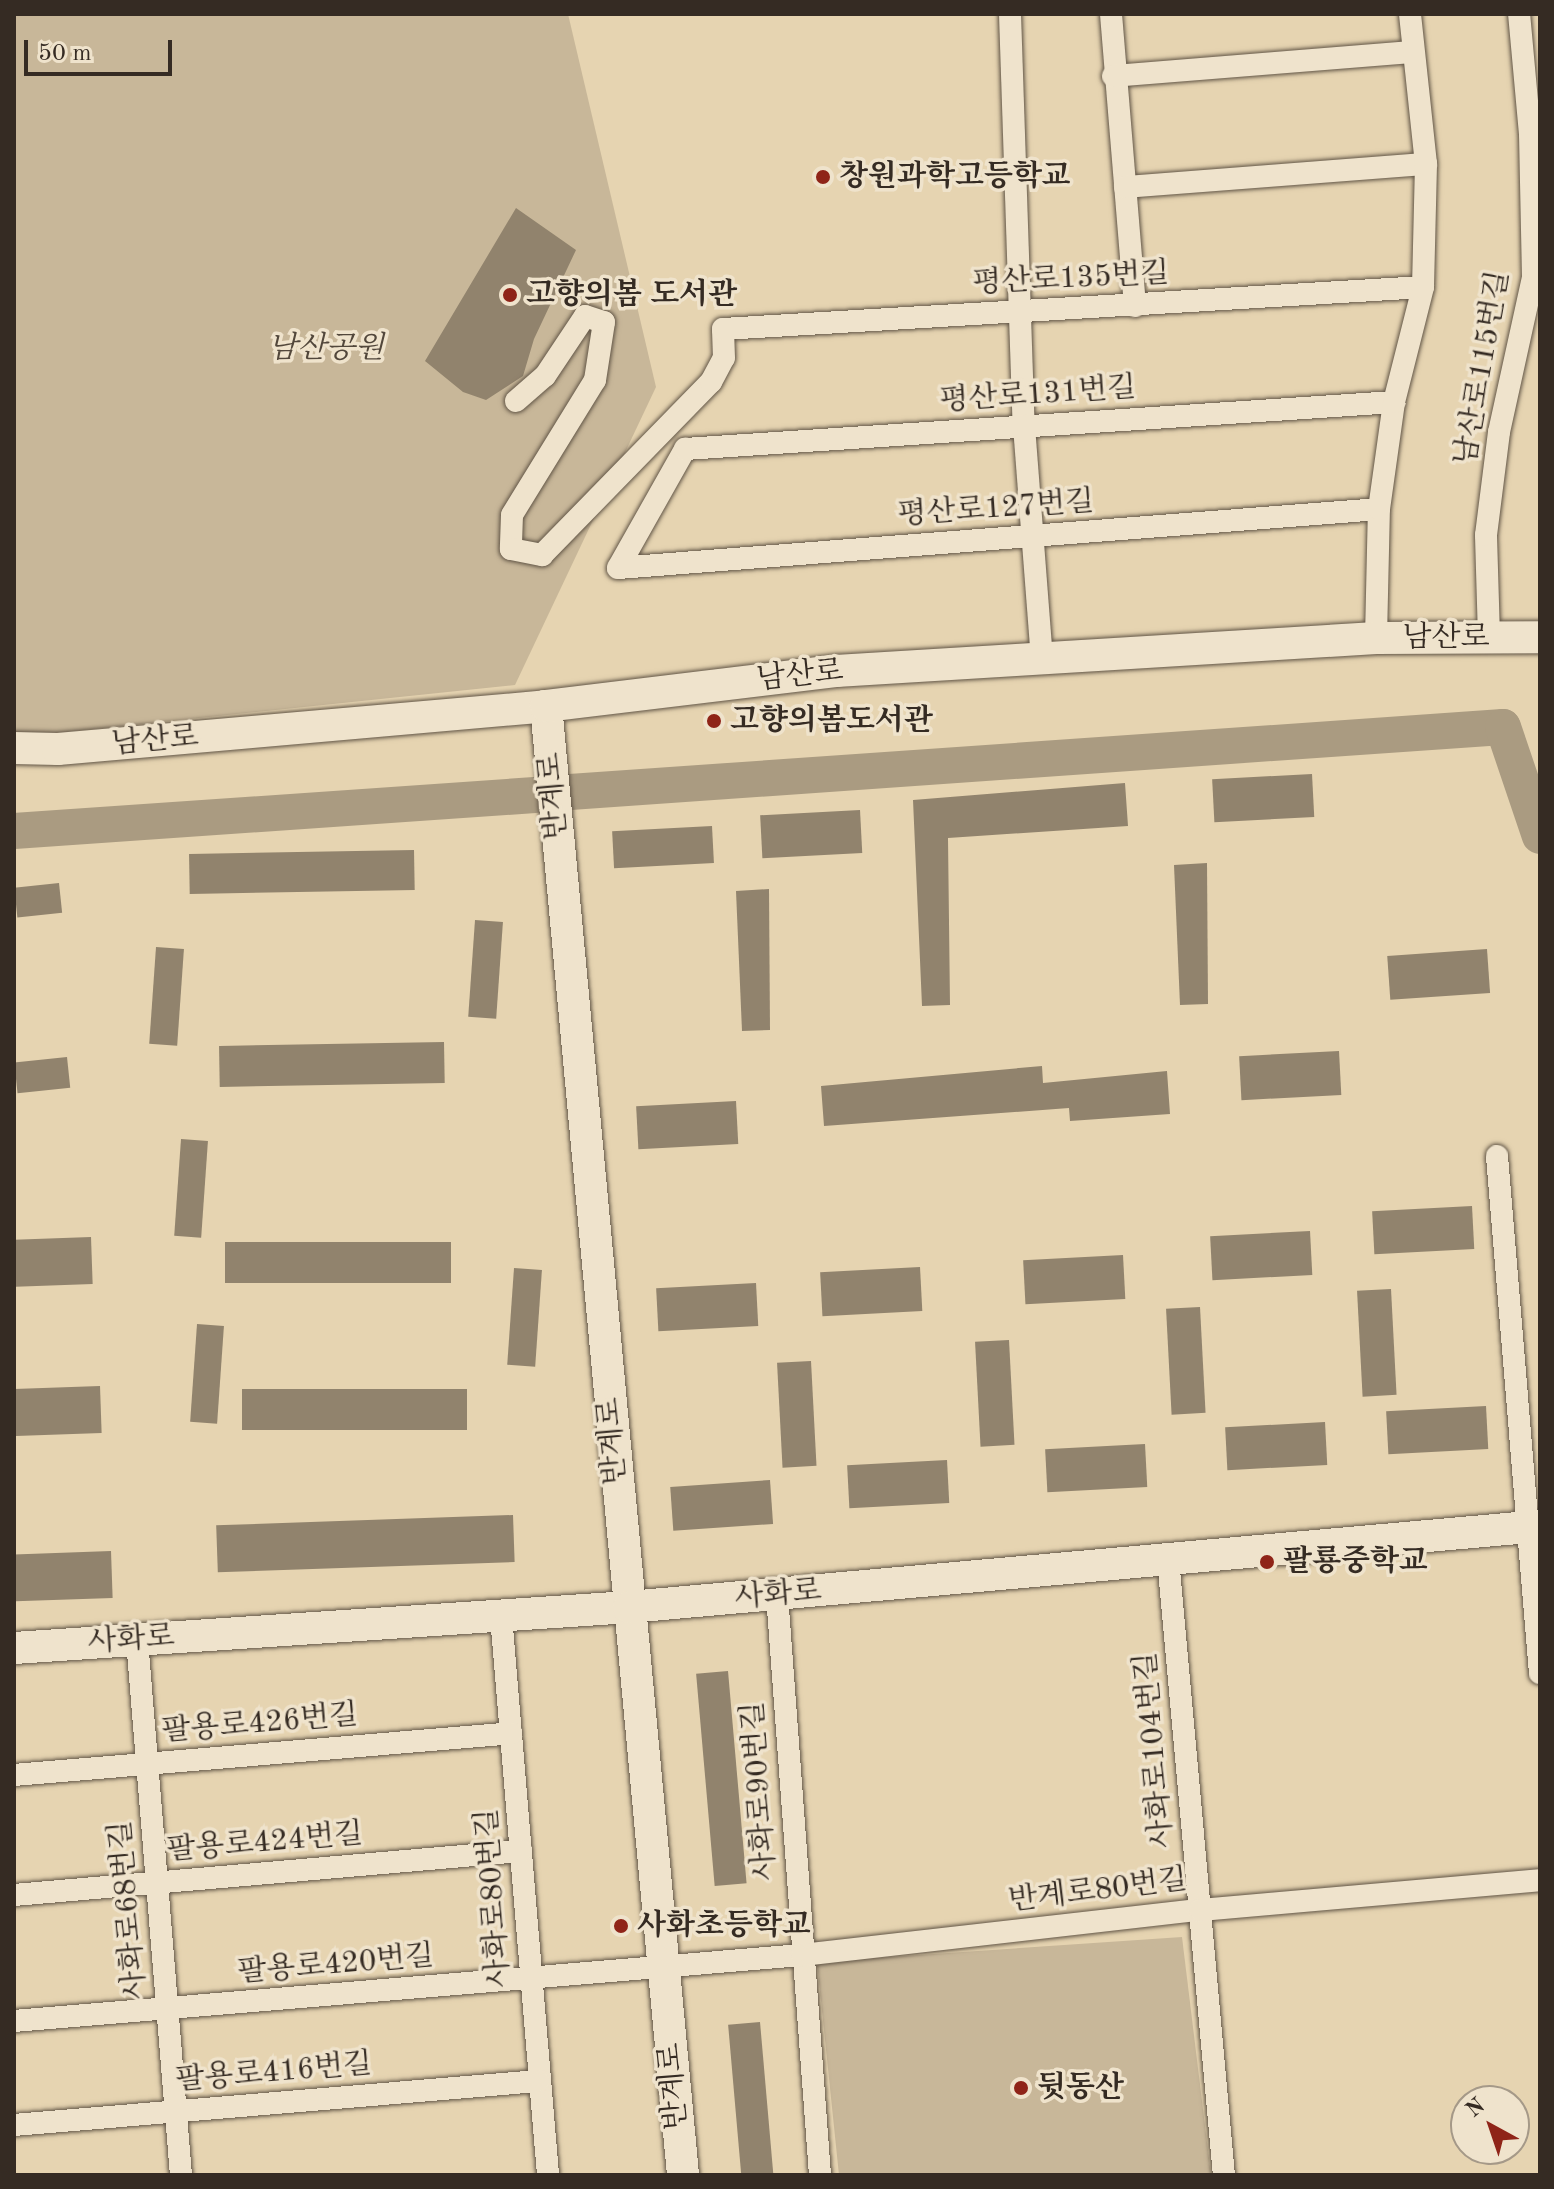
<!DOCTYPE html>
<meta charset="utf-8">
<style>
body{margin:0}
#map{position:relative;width:1554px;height:2189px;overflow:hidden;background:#e6d4b1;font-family:"Old Standard TT","Noto Serif KR",serif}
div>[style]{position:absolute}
.green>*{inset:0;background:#c8b799}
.river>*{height:36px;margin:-18px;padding:0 18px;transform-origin:18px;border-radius:18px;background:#aa9b81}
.building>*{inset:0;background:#91836d;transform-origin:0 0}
.roads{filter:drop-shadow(0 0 2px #615546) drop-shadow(0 0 2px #615546)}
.street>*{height:22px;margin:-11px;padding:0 11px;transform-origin:11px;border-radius:11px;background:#efe3cc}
.secondary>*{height:32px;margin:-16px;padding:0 16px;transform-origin:16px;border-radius:16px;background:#efe3cc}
.dots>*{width:22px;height:22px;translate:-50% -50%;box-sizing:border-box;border:4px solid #efe3cc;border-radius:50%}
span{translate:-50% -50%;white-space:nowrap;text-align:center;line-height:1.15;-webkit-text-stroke:7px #efe3cc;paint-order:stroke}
.poi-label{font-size:30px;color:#352b23;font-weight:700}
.left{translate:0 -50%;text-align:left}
.street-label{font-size:30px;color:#352b23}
.park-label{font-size:30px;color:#52473b;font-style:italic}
.frame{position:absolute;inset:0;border:16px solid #352b23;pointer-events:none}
.north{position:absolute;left:1450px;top:2085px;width:80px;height:80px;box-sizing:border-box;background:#efe3cc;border:2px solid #a59988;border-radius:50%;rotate:320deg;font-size:22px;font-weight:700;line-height:32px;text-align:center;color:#352b23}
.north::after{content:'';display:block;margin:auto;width:28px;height:36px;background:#8f2418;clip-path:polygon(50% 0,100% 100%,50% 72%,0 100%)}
.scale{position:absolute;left:24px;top:40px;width:148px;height:36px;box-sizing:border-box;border:4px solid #352b23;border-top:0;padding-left:10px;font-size:24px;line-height:28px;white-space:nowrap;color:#352b23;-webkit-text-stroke:6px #efe3cc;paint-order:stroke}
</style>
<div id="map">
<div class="green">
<i style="clip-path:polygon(14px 14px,568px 14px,656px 387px,515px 685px,27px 736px,14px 732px)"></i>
<i style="clip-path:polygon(1182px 1937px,1211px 2175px,839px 2175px,817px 1962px)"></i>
</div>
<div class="river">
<i style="left:570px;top:792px;width:935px;rotate:-3.99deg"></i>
<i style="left:1503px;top:727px;width:115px;rotate:71.3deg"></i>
<i style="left:14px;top:831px;width:522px;rotate:-3.95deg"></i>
</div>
<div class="building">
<i style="clip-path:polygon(516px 208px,576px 250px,534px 339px,523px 376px,486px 400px,463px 392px,425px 361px)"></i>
<i style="left:1312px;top:774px;width:43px;height:100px;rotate:87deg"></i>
<i style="clip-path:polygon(1125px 783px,1128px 826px,948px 838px,950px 1005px,922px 1006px,913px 800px)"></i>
<i style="left:860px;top:810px;width:43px;height:100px;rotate:87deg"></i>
<i style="left:712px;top:826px;width:37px;height:100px;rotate:87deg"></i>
<i style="left:414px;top:850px;width:40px;height:225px;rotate:89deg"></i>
<i style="clip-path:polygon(1207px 863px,1208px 1004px,1180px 1005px,1174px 865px)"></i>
<i style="left:59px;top:883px;width:30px;height:45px;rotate:84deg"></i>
<i style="clip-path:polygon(769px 889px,770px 1030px,742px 1031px,736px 891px)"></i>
<i style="left:475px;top:920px;width:28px;height:97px;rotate:4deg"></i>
<i style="left:156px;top:947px;width:28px;height:97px;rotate:4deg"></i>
<i style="left:1487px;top:949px;width:44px;height:100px;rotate:86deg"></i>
<i style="left:444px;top:1042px;width:41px;height:225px;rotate:89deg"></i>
<i style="left:1339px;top:1051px;width:44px;height:100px;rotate:87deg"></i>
<i style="left:67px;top:1057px;width:31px;height:53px;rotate:84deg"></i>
<i style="clip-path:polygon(1042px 1066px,1043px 1083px,1167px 1071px,1170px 1114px,1070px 1121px,1069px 1108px,824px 1126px,821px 1086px)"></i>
<i style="left:736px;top:1101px;width:43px;height:100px;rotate:87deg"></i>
<i style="left:181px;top:1139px;width:27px;height:97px;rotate:4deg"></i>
<i style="left:1472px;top:1206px;width:43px;height:100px;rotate:87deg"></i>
<i style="left:1310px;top:1231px;width:44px;height:100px;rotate:87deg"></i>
<i style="left:91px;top:1237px;width:47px;height:77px;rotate:88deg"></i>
<i style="left:451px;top:1242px;width:41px;height:226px;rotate:90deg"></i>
<i style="left:1123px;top:1255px;width:44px;height:100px;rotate:87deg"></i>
<i style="left:920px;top:1267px;width:44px;height:100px;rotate:87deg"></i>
<i style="left:514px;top:1268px;width:28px;height:97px;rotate:4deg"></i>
<i style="left:756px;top:1283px;width:43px;height:100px;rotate:87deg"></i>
<i style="left:1391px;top:1289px;width:106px;height:34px;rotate:87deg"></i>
<i style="left:1200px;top:1307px;width:106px;height:34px;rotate:87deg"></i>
<i style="left:197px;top:1324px;width:27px;height:98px;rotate:4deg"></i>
<i style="left:1009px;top:1340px;width:105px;height:34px;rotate:87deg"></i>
<i style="left:811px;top:1361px;width:105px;height:34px;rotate:87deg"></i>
<i style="left:100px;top:1386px;width:47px;height:86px;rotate:88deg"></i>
<i style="left:467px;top:1389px;width:41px;height:225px;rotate:90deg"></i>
<i style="left:1486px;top:1406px;width:43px;height:100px;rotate:87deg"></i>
<i style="left:1325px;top:1422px;width:43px;height:100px;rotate:87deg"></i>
<i style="left:1145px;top:1444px;width:43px;height:100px;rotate:87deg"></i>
<i style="left:947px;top:1460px;width:43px;height:100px;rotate:87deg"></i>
<i style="left:770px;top:1480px;width:44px;height:100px;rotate:86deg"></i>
<i style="left:513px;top:1515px;width:47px;height:297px;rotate:88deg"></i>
<i style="left:111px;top:1551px;width:47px;height:97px;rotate:88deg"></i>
<i style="left:728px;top:1671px;width:213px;height:32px;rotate:85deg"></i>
<i style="left:760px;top:2022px;width:154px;height:32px;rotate:85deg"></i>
</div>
<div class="roads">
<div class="street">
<i style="left:1010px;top:14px;width:412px;rotate:88.1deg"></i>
<i style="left:1024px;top:426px;width:233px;rotate:85.6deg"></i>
<i style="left:1111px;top:14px;width:293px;rotate:85.3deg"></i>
<i style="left:1113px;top:76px;width:301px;rotate:-4.6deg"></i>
<i style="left:1125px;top:187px;width:302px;rotate:-4.4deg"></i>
<i style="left:516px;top:401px;width:38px;rotate:-41deg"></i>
<i style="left:545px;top:376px;width:72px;rotate:-56.3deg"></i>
<i style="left:585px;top:316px;width:20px;rotate:18deg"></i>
<i style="left:604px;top:322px;width:59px;rotate:98.8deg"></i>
<i style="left:595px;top:380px;width:158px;rotate:121.6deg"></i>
<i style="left:512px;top:515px;width:34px;rotate:92deg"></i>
<i style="left:511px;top:549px;width:32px;rotate:11deg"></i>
<i style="left:542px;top:555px;width:242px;rotate:-45.7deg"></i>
<i style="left:711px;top:382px;width:27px;rotate:-62deg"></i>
<i style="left:724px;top:358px;width:29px;rotate:-92deg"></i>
<i style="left:723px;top:329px;width:701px;rotate:-3.43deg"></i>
<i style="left:618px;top:568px;width:137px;rotate:-60.6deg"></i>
<i style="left:685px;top:449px;width:711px;rotate:-3.79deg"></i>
<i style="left:618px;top:568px;width:763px;rotate:-4.43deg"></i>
<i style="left:1489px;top:637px;width:102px;rotate:-91.7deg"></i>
<i style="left:1486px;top:535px;width:104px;rotate:-82.8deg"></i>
<i style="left:1499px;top:432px;width:159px;rotate:-77.6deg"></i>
<i style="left:1533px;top:277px;width:143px;rotate:-91.2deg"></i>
<i style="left:1530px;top:134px;width:121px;rotate:-95.2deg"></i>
<i style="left:1376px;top:638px;width:129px;rotate:-88.7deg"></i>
<i style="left:1379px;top:509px;width:108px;rotate:-82deg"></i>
<i style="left:1394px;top:402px;width:119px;rotate:-75.8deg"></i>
<i style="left:1423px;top:287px;width:123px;rotate:-88.6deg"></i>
<i style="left:1426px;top:164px;width:151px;rotate:-96.1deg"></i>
<i style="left:1497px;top:1156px;width:519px;rotate:85.25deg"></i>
<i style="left:1168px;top:1559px;width:619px;rotate:84.81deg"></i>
<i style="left:777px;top:1595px;width:582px;rotate:85.76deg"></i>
<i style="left:501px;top:1616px;width:561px;rotate:85.19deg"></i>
<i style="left:137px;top:1640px;width:537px;rotate:85.3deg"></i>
<i style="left:14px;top:1775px;width:499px;rotate:-4.8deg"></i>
<i style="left:14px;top:1895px;width:509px;rotate:-4.96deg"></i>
<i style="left:14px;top:2021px;width:791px;rotate:-4.79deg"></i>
<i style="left:802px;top:1955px;width:401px;rotate:-6.5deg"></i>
<i style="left:1200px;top:1910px;width:341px;rotate:-5deg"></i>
<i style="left:14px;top:2125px;width:526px;rotate:-4.8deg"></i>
</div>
<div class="secondary">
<i style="left:546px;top:706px;width:1475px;rotate:84.67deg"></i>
<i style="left:14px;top:748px;width:44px;rotate:1.3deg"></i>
<i style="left:58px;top:749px;width:490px;rotate:-5deg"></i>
<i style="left:546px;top:706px;width:292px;rotate:-6.9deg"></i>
<i style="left:836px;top:671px;width:541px;rotate:-3.5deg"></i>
<i style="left:1376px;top:638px;width:164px;rotate:-0.3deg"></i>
<i style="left:14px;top:1648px;width:616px;rotate:-3.81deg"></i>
<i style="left:629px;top:1607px;width:915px;rotate:-5.08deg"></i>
</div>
</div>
<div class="dots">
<i style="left:823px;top:177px;background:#8f2418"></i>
<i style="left:510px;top:295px;background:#8f2418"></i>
<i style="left:714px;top:721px;background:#8f2418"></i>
<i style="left:1267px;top:1562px;background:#8f2418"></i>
<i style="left:621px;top:1926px;background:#8f2418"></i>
<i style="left:1021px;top:2088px;background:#8f2418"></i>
</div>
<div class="poi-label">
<span class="left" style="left:839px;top:177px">창원과학고등학교</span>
<span class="left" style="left:526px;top:295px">고향의봄 도서관</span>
<span class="left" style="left:730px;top:721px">고향의봄도서관</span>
<span class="left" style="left:1283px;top:1562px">팔룡중학교</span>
<span class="left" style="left:637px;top:1926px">사화초등학교</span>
<span class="left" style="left:1037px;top:2088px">뒷동산</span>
</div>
<div class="street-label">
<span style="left:1071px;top:279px;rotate:-3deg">평산로135번길</span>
<span style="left:1483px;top:368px;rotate:-80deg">남산로115번길</span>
<span style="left:1038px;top:395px;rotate:-4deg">평산로131번길</span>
<span style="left:996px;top:509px;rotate:-4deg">평산로127번길</span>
<span style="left:1446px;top:638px">남산로</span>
<span style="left:800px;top:676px;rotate:-6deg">남산로</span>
<span style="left:155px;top:741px;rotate:-5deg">남산로</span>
<span style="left:554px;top:796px;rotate:-95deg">반계로</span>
<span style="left:613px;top:1441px;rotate:-95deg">반계로</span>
<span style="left:778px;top:1595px;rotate:-5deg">사화로</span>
<span style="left:131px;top:1640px;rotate:-4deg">사화로</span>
<span style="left:260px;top:1724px;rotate:-5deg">팔용로426번길</span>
<span style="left:1155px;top:1750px;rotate:-95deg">사화로104번길</span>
<span style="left:760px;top:1791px;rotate:-94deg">사화로90번길</span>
<span style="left:265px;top:1843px;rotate:-5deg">팔용로424번길</span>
<span style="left:1098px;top:1891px;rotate:-7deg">반계로80번길</span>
<span style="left:494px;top:1898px;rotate:-94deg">사화로80번길</span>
<span style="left:129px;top:1910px;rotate:-95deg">사화로68번길</span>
<span style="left:336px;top:1965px;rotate:-5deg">팔용로420번길</span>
<span style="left:274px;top:2073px;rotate:-5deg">팔용로416번길</span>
<span style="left:674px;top:2086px;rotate:-95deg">반계로</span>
</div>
<div class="park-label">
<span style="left:326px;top:349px">남산공원</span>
</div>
<div class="frame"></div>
<div class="north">N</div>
<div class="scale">50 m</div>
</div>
